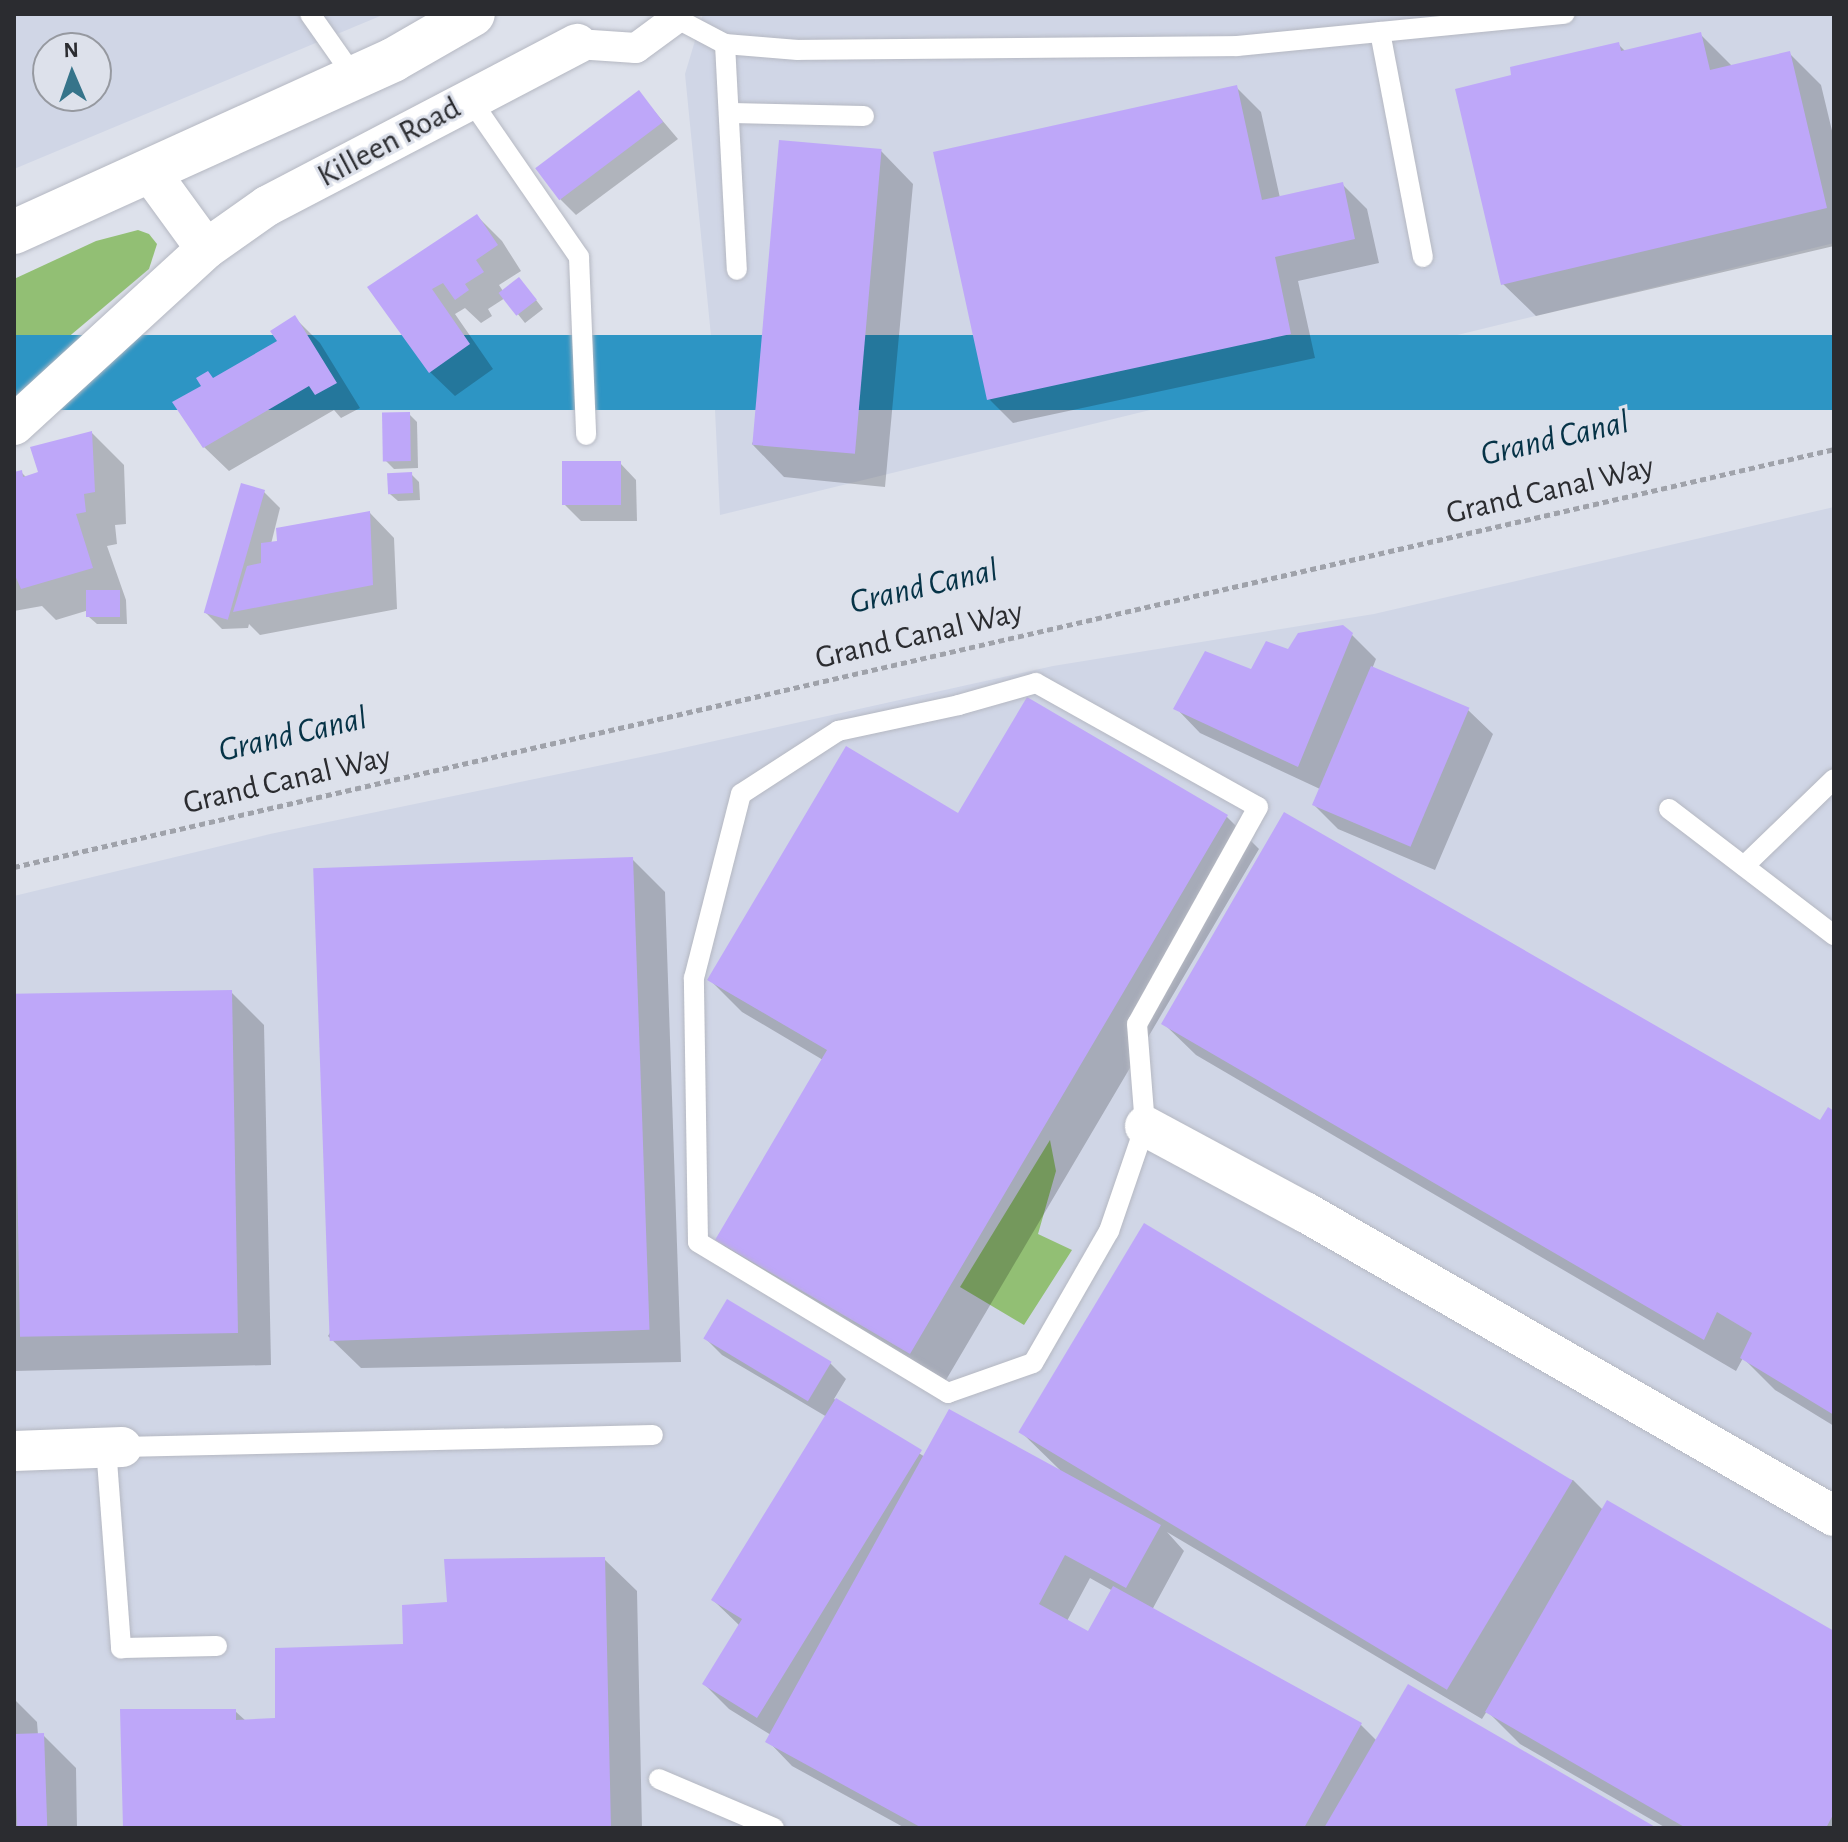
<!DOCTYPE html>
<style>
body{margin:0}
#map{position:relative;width:1848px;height:1842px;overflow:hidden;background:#dde1eb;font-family:"Alegreya Sans",sans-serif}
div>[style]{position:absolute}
.built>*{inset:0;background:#d0d6e6}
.green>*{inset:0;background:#92bf74}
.water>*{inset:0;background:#2d95c4;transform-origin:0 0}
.shadow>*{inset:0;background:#0003}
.building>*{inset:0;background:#bea7f9;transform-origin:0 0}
.path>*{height:5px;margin-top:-2.5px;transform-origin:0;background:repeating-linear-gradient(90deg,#9fa2aa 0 6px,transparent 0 10px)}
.roads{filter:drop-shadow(0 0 2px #b5b8c2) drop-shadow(0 0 2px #b5b8c2)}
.service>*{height:20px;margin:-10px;padding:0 10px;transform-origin:10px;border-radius:10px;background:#fff}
.pedestrian>*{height:30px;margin:-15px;padding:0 15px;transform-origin:15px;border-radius:15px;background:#fff}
.minor>*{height:40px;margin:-20px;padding:0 20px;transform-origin:20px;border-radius:20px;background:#fff}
.tertiary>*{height:44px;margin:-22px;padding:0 22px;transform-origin:22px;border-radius:22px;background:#fff}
span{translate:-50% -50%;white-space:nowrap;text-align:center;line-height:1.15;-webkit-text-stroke:6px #dde1eb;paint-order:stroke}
.street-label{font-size:32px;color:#2b2c30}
.water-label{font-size:34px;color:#063347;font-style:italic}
.frame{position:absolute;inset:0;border:16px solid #2b2c30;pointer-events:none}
.north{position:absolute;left:32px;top:32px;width:80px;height:80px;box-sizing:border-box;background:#dde1eb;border:2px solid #9699a0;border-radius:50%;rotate:358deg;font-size:22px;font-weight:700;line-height:32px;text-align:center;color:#2b2c30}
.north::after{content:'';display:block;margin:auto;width:28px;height:36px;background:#36748a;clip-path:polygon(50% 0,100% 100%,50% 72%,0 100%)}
</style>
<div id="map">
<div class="built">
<i style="clip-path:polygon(evenodd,14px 14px,385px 14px,14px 169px,14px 14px,48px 48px,96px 48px,96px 96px,48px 96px,48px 48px)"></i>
<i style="clip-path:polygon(703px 14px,1834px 14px,1834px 243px,720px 515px,712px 346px,685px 74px)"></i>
<i style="clip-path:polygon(1834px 507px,1834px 1828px,14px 1828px,14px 896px,270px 834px,665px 752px,1053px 666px,1374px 614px)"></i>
</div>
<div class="green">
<i style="clip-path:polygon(138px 230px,149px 234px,157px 244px,149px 269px,14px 383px,14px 279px,96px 241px)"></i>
<i style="clip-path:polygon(1050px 1140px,1056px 1171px,1038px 1234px,1072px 1250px,1024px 1325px,960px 1287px)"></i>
</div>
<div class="water">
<i style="left:1834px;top:335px;width:75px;height:1870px;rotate:90deg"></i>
</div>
<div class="shadow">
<i style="clip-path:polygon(1700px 34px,1732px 66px,1789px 53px,1821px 85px,1834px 139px,1834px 246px,1536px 316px,1503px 284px,1618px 44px,1626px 52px)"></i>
<i style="clip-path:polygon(1237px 88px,1261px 112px,1280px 198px,1342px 184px,1367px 209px,1379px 263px,1298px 281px,1315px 358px,1013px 423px,989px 399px)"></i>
<i style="clip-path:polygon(639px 93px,678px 139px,576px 215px,560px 199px)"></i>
<i style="clip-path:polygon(881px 151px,913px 184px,885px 487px,784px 477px,752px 444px)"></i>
<i style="clip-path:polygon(477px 216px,502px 241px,521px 271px,499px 285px,503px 291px,526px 287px,543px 309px,525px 323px,505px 298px,488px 309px,492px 316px,481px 323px,465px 308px,455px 314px,493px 369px,455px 396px,430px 372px,370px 287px)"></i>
<i style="clip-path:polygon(295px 318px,320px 343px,360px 408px,341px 418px,334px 410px,229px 471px,204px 447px,204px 387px,280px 341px)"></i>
<i style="clip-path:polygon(409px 414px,417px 422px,418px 468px,394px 469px,386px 461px)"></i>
<i style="clip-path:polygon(92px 433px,124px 465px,126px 524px,115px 525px,117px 544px,107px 546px,126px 600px,127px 624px,97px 624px,89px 617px,89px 610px,56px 620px,42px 606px,14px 611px,14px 474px,21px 472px,27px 478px,41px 473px)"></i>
<i style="clip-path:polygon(620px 463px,636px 480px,637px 521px,581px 521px,565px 505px)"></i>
<i style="clip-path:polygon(411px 474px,419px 482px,420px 500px,398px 501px,390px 494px)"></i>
<i style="clip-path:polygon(264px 492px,280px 508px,271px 544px,370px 513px,394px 538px,397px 609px,260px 635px,249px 624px,248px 628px,222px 629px,206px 613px)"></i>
<i style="clip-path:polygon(1351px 634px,1376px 659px,1372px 669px,1468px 710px,1493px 734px,1435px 870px,1338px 829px,1313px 804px,1320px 789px,1200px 733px,1176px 708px,1289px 651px)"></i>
<i style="clip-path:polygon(1027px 700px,1227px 817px,1259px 849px,943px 1385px,750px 1272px,717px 1239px,823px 1060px,742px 1012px,709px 979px,959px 815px)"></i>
<i style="clip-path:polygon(632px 859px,665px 892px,681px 1362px,361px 1368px,328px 1336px)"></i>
<i style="clip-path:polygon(231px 992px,264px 1025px,271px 1365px,14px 1371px,14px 999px)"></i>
<i style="clip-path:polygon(1163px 1023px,1821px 1123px,1834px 1113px,1834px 1426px,1775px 1390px,1743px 1358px,1736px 1371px,1196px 1055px)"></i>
<i style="clip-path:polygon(evenodd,706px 1339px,830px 1363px,846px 1379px,834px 1399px,925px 1457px,1060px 1470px,1021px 1432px,1573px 1480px,1604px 1511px,1834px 1634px,1834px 1828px,1666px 1828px,1520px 1744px,1487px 1711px,1482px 1719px,1167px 1532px,1184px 1551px,1152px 1610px,1361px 1725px,1377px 1741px,1653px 1828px,905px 1828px,792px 1766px,768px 1741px,771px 1735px,729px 1709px,704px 1684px,740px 1626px,713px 1600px,827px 1417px,722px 1355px,706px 1339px,1090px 1578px,1113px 1591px,1089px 1634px,1067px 1621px,1090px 1578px)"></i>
<i style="clip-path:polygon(604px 1559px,637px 1591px,642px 1828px,125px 1828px,235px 1711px,246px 1721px,277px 1720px,405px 1646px,449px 1604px)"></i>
<i style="clip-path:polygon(14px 1699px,37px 1722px,38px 1735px,43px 1735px,76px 1768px,77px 1828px,14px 1828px)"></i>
</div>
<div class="building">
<i style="clip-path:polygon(1701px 32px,1710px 70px,1790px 51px,1827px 208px,1501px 285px,1455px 89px,1511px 75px,1510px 67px,1619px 42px,1621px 51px)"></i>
<i style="clip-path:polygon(1237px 85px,1262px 200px,1343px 182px,1355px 239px,1275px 257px,1291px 334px,987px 400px,933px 152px)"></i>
<i style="left:639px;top:90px;width:40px;height:130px;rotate:53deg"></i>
<i style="left:779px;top:140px;width:103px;height:306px;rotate:5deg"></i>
<i style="clip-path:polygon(477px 214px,498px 245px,476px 260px,484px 272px,465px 284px,469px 290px,455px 300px,443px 283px,432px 289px,470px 344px,429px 373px,367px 287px)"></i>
<i style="left:519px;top:277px;width:29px;height:26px;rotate:52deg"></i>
<i style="clip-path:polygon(295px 315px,337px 383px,315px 395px,309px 386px,203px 448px,172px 402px,201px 386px,196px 378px,208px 371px,213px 378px,277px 341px,270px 331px)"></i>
<i style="left:410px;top:412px;width:49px;height:28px;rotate:89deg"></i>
<i style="clip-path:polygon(92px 431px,95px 492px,84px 494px,86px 512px,76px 514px,93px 568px,21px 589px,14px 573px,14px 472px,22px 470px,23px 477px,38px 472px,30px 447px)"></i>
<i style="left:621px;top:461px;width:44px;height:59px;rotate:90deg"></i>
<i style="left:412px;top:472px;width:21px;height:25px;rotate:87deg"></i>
<i style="left:241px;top:483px;width:25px;height:135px;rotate:16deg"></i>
<i style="clip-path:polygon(370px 511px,373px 585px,233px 612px,247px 566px,261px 563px,261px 543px,277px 541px,276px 528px)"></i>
<i style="left:86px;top:590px;width:34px;height:27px"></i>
<i style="clip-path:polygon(1343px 625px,1353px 633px,1298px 767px,1173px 709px,1205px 651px,1251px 669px,1266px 641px,1288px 649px,1298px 633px)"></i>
<i style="left:1371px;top:666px;width:107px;height:151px;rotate:23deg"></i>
<i style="clip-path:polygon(1027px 697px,1228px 815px,910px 1354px,715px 1240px,827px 1050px,707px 980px,846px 746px,958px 813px)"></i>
<i style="clip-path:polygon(1284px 812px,1820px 1120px,1828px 1107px,1834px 1111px,1834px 1415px,1740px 1358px,1752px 1333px,1717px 1312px,1704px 1340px,1161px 1024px)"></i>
<i style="left:633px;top:857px;width:473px;height:320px;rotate:88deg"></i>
<i style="left:232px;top:990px;width:343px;height:218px;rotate:89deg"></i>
<i style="left:1144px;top:1223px;width:500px;height:244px;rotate:31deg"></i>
<i style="left:727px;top:1299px;width:122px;height:46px;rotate:31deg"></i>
<i style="clip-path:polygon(836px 1398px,922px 1450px,757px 1718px,702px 1684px,742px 1619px,711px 1600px)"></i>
<i style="clip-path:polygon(949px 1409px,1161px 1525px,1126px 1588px,1065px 1555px,1039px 1604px,1088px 1631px,1113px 1586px,1362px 1723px,1304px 1828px,922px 1828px,765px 1742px)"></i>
<i style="clip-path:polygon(1607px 1500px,1834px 1631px,1834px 1813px,1826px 1828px,1686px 1828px,1485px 1712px)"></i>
<i style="clip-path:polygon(605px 1557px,611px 1828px,123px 1828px,120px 1709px,236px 1709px,236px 1720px,275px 1718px,275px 1648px,403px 1644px,402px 1605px,447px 1602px,444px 1559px)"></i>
<i style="clip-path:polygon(1408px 1684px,1657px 1828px,1324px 1828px)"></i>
<i style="left:44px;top:1733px;width:95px;height:30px;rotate:88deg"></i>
</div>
<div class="path">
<i style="left:14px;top:867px;width:1867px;rotate:-12.93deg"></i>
</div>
<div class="roads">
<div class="service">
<i style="left:310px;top:14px;width:78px;rotate:54.9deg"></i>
<i style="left:668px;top:14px;width:64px;rotate:27.8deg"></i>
<i style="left:725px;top:44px;width:73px;rotate:4.7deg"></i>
<i style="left:798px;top:50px;width:439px;rotate:-0.5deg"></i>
<i style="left:1237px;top:46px;width:329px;rotate:-5.6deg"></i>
<i style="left:1380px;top:32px;width:229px;rotate:79.2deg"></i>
<i style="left:725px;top:44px;width:226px;rotate:87deg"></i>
<i style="left:470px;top:99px;width:192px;rotate:55.4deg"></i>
<i style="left:579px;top:257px;width:178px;rotate:87.7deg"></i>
<i style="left:731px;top:113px;width:133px;rotate:1.3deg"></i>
<i style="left:1036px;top:683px;width:254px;rotate:29.2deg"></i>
<i style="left:1258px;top:807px;width:248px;rotate:119.1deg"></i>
<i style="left:1137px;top:1024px;width:102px;rotate:85.5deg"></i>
<i style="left:1145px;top:1126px;width:111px;rotate:108.9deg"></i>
<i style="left:1109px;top:1231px;width:152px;rotate:119.9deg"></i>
<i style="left:1033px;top:1363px;width:90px;rotate:160.6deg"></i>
<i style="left:948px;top:1393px;width:292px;rotate:-148.9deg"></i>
<i style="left:698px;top:1242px;width:264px;rotate:-90.9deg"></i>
<i style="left:694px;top:978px;width:190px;rotate:-75.7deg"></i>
<i style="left:741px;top:794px;width:116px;rotate:-33deg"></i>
<i style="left:838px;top:731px;width:124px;rotate:-12.1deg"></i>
<i style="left:959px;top:705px;width:80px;rotate:-15.9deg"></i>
<i style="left:1669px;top:809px;width:208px;rotate:37.4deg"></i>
<i style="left:1744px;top:866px;width:125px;rotate:-44deg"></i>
<i style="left:106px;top:1447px;width:202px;rotate:85.7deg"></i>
<i style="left:121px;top:1648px;width:96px;rotate:-1.2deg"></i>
<i style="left:122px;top:1447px;width:531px;rotate:-1.29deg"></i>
<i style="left:659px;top:1779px;width:125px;rotate:23.1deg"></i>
</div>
<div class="pedestrian">
<i style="left:577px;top:44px;width:59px;rotate:3.9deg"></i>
<i style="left:636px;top:48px;width:47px;rotate:-36.4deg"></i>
</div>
<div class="minor">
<i style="left:150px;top:172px;width:95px;rotate:54deg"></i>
<i style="left:14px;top:425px;width:260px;rotate:-42.5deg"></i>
<i style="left:206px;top:249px;width:75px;rotate:-35.2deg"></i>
<i style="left:267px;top:206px;width:350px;rotate:-27.6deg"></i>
<i style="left:1145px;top:1126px;width:182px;rotate:28.3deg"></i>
<i style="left:1305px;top:1212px;width:610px;rotate:29.88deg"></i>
<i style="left:14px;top:1451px;width:108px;rotate:-2.1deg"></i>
</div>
<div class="tertiary">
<i style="left:14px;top:232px;width:416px;rotate:-24.4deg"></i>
<i style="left:393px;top:60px;width:92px;rotate:-29.9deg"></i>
</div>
</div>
<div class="street-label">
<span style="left:389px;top:142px;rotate:-28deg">Killeen Road</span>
<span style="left:1550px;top:490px;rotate:-13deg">Grand Canal Way</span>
<span style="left:919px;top:635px;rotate:-13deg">Grand Canal Way</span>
<span style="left:287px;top:780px;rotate:-13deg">Grand Canal Way</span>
</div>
<div class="water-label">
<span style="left:1555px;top:439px;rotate:-13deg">Grand Canal</span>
<span style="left:924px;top:587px;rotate:-13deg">Grand Canal</span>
<span style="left:293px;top:735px;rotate:-13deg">Grand Canal</span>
</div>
<div class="frame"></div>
<div class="north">N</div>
</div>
